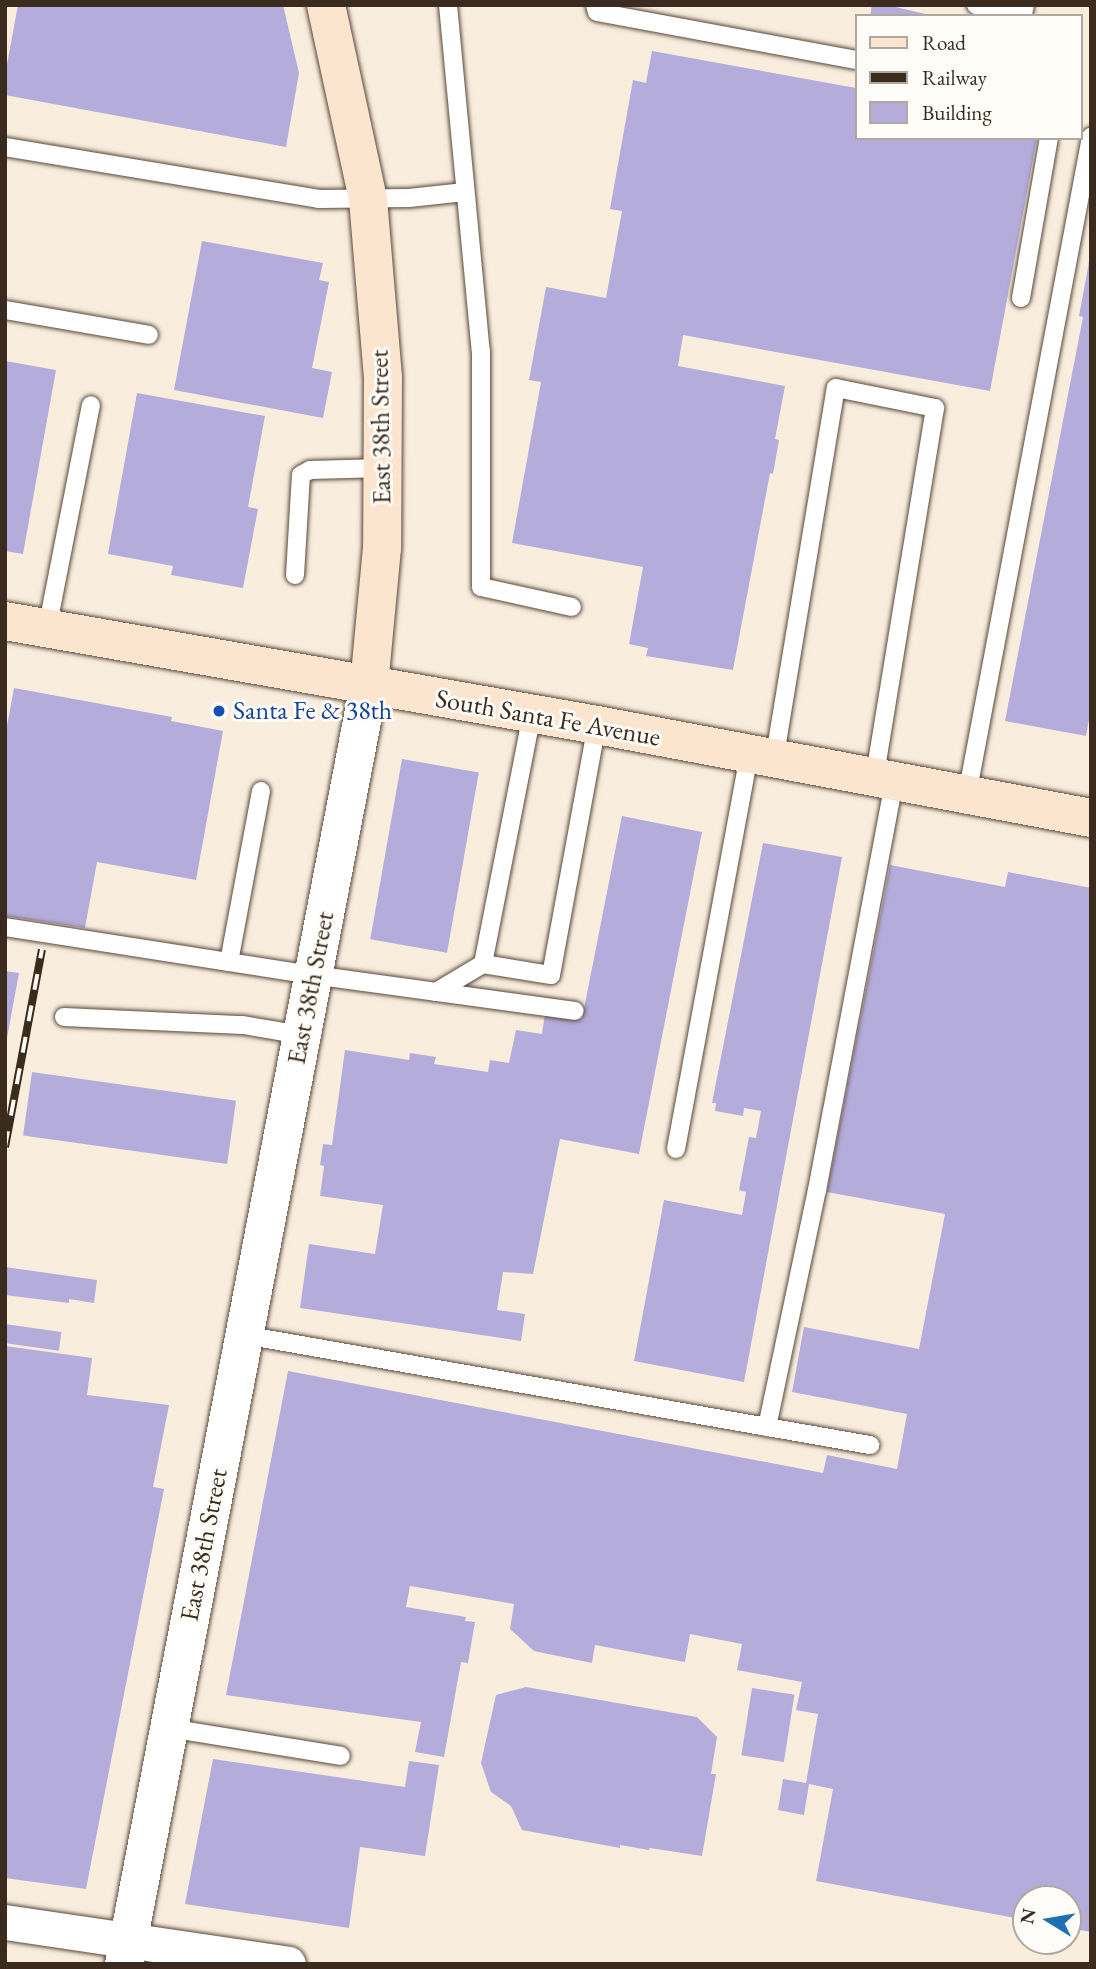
<!DOCTYPE html>
<style>
body{margin:0}
#map{position:relative;width:1096px;height:1969px;overflow:hidden;background:#f9eede;font-family:"EB Garamond",serif}
div>[style]{position:absolute}
.building>*{inset:0;background:#b4acda;transform-origin:0 0}
.roads{filter:drop-shadow(0 0 2px #58473b) drop-shadow(0 0 2px #58473b)}
.service>*{height:18px;margin:-9px;padding:0 9px;transform-origin:9px;border-radius:9px;background:#fff}
.minor>*{height:35px;margin:-17.5px;padding:0 17.5px;transform-origin:17.5px;border-radius:17.5px;background:#fff}
.tertiary>*{height:38px;margin:-19px;padding:0 19px;transform-origin:19px;border-radius:19px;background:#fff}
.secondary>*{height:38px;margin:-19px;padding:0 19px;transform-origin:19px;border-radius:19px;background:#fce5cf}
.rail>*{height:8px;margin-top:-4px;transform-origin:0;background:repeating-linear-gradient(90deg,#fdfcf7 0 16px,#3b2a1e 0 32px);box-sizing:border-box;border-block:2px solid #3b2a1e}
.dots>*{width:19px;height:19px;translate:-50% -50%;box-sizing:border-box;border:4px solid #fdfcf7;border-radius:50%}
span{translate:-50% -50%;white-space:nowrap;text-align:center;line-height:1.15;-webkit-text-stroke:6px #fdfcf7;paint-order:stroke}
.street-label{font-size:26px;color:#3b2a1e}
.transit-label{font-size:26px;color:#164399}
.left{translate:0 -50%;text-align:left}
.frame{position:absolute;inset:0;border:7px solid #3b2a1e;pointer-events:none}
.legend{position:absolute;left:855px;top:14px;width:228px;height:126px;box-sizing:border-box;background:#fdfcf7;border:2px solid #afa8a0;margin:0;padding:9px 12px;list-style:none;font-size:21px;color:#3b2a1e}
.legend li{display:flex;align-items:center;gap:14px;height:35px}
.legend b{width:35px;border:2px solid #afa8a0}
.north{position:absolute;left:1012px;top:1885px;width:70px;height:70px;box-sizing:border-box;background:#fdfcf7;border:2px solid #afa8a0;border-radius:50%;rotate:281deg;font-size:19px;font-weight:700;line-height:28px;text-align:center;color:#3b2a1e}
.north::after{content:'';display:block;margin:auto;width:24px;height:32px;background:#1f6fb2;clip-path:polygon(50% 0,100% 100%,50% 72%,0 100%)}
</style>
<div id="map">
<div class="building">
<i style="clip-path:polygon(18px 5px,283px 5px,299px 73px,286px 147px,5px 95px,5px 75px)"></i>
<i style="clip-path:polygon(872px 5px,887px 5px,934px 16px,870px 16px)"></i>
<i style="clip-path:polygon(652px 51px,856px 88px,856px 138px,1037px 138px,990px 391px,683px 335px,678px 366px,785px 386px,775px 439px,779px 440px,773px 474px,770px 473px,733px 670px,646px 656px,648px 648px,629px 644px,643px 567px,512px 543px,541px 382px,529px 380px,546px 287px,606px 298px,622px 211px,610px 209px,633px 80px,646px 83px)"></i>
<i style="clip-path:polygon(202px 241px,323px 263px,319px 280px,329px 282px,312px 368px,332px 372px,323px 418px,174px 390px)"></i>
<i style="clip-path:polygon(1089px 262px,1091px 709px,1086px 736px,1005px 721px,1083px 317px,1079px 316px)"></i>
<i style="clip-path:polygon(5px 361px,56px 370px,23px 554px,5px 551px)"></i>
<i style="clip-path:polygon(137px 393px,265px 416px,248px 507px,258px 509px,243px 588px,171px 575px,173px 566px,108px 554px)"></i>
<i style="clip-path:polygon(14px 688px,172px 717px,171px 721px,223px 731px,196px 880px,97px 862px,85px 928px,5px 916px,5px 737px)"></i>
<i style="left:402px;top:759px;width:78px;height:183px;rotate:10deg"></i>
<i style="clip-path:polygon(622px 816px,702px 832px,639px 1154px,560px 1139px,533px 1274px,503px 1272px,497px 1310px,525px 1314px,521px 1341px,300px 1308px,309px 1244px,375px 1254px,383px 1205px,320px 1196px,324px 1166px,320px 1165px,323px 1144px,332px 1145px,345px 1050px,409px 1060px,410px 1053px,436px 1057px,434px 1064px,488px 1072px,490px 1060px,509px 1063px,516px 1030px,542px 1034px,545px 1014px,582px 1019px)"></i>
<i style="clip-path:polygon(763px 843px,842px 857px,744px 1382px,634px 1361px,664px 1200px,742px 1215px,746px 1192px,739px 1190px,749px 1137px,756px 1138px,761px 1111px,744px 1108px,743px 1116px,715px 1111px,716px 1103px,712px 1103px)"></i>
<i style="clip-path:polygon(890px 865px,1005px 887px,1008px 872px,1091px 888px,1091px 1932px,1068px 1928px,1068px 1899px,1026px 1899px,1026px 1920px,816px 1881px,833px 1789px,809px 1784px,804px 1815px,778px 1810px,783px 1779px,806px 1783px,818px 1714px,796px 1710px,802px 1682px,737px 1670px,742px 1644px,690px 1634px,685px 1662px,595px 1645px,592px 1663px,534px 1651px,510px 1629px,514px 1604px,410px 1586px,406px 1607px,466px 1617px,465px 1621px,475px 1622px,468px 1663px,461px 1662px,444px 1757px,415px 1752px,421px 1722px,226px 1695px,288px 1371px,823px 1473px,827px 1455px,897px 1469px,907px 1414px,792px 1392px,804px 1327px,919px 1349px,945px 1214px,827px 1192px)"></i>
<i style="clip-path:polygon(5px 971px,19px 973px,7px 1038px,5px 1038px)"></i>
<i style="left:32px;top:1072px;width:206px;height:64px;rotate:8deg"></i>
<i style="clip-path:polygon(5px 1267px,97px 1280px,94px 1303px,69px 1299px,69px 1303px,5px 1295px)"></i>
<i style="left:5px;top:1324px;width:57px;height:19px;rotate:8deg"></i>
<i style="clip-path:polygon(5px 1346px,92px 1358px,87px 1395px,169px 1405px,153px 1487px,164px 1489px,86px 1889px,5px 1878px)"></i>
<i style="clip-path:polygon(526px 1687px,697px 1717px,717px 1737px,711px 1774px,716px 1774px,702px 1856px,650px 1848px,649px 1850px,620px 1845px,620px 1848px,522px 1830px,511px 1806px,491px 1792px,481px 1763px,496px 1695px)"></i>
<i style="left:752px;top:1688px;width:43px;height:68px;rotate:9deg"></i>
<i style="clip-path:polygon(213px 1759px,405px 1787px,409px 1761px,439px 1765px,425px 1856px,360px 1847px,349px 1928px,185px 1904px)"></i>
</div>
<div class="roads">
<div class="service">
<i style="left:448px;top:5px;width:348px;rotate:84.6deg"></i>
<i style="left:481px;top:351px;width:236px;rotate:90deg"></i>
<i style="left:481px;top:587px;width:93px;rotate:12.4deg"></i>
<i style="left:595px;top:5px;width:7px;rotate:74deg"></i>
<i style="left:597px;top:12px;width:263px;rotate:10.5deg"></i>
<i style="left:976px;top:5px;width:48px;rotate:8.5deg"></i>
<i style="left:1023px;top:12px;width:7px;rotate:-74deg"></i>
<i style="left:5px;top:147px;width:318px;rotate:9.4deg"></i>
<i style="left:319px;top:199px;width:90px;rotate:-0.6deg"></i>
<i style="left:409px;top:198px;width:56px;rotate:-6.1deg"></i>
<i style="left:1021px;top:298px;width:162px;rotate:-80.1deg"></i>
<i style="left:5px;top:310px;width:146px;rotate:9.8deg"></i>
<i style="left:295px;top:575px;width:100px;rotate:-86.6deg"></i>
<i style="left:301px;top:475px;width:10px;rotate:-29deg"></i>
<i style="left:310px;top:470px;width:74px;rotate:-1.5deg"></i>
<i style="left:47px;top:629px;width:228px;rotate:-78.9deg"></i>
<i style="left:532px;top:714px;width:255px;rotate:101.1deg"></i>
<i style="left:483px;top:964px;width:69px;rotate:9.2deg"></i>
<i style="left:551px;top:975px;width:254px;rotate:-79.6deg"></i>
<i style="left:774px;top:761px;width:378px;rotate:-80.6deg"></i>
<i style="left:836px;top:388px;width:101px;rotate:11.4deg"></i>
<i style="left:935px;top:408px;width:376px;rotate:99.3deg"></i>
<i style="left:967px;top:795px;width:670px;rotate:-79.33deg"></i>
<i style="left:5px;top:927px;width:312px;rotate:8.9deg"></i>
<i style="left:313px;top:975px;width:264px;rotate:7.8deg"></i>
<i style="left:229px;top:962px;width:174px;rotate:-79.4deg"></i>
<i style="left:436px;top:992px;width:55px;rotate:-30.8deg"></i>
<i style="left:64px;top:1017px;width:179px;rotate:2.6deg"></i>
<i style="left:243px;top:1025px;width:60px;rotate:9.6deg"></i>
<i style="left:676px;top:1149px;width:400px;rotate:-79.5deg"></i>
<i style="left:244px;top:1335px;width:636px;rotate:9.97deg"></i>
<i style="left:767px;top:1427px;width:242px;rotate:-78.1deg"></i>
<i style="left:817px;top:1190px;width:415px;rotate:-79.3deg"></i>
<i style="left:169px;top:1728px;width:174px;rotate:9.2deg"></i>
</div>
<div class="minor">
<i style="left:5px;top:1922px;width:286px;rotate:8.4deg"></i>
</div>
<div class="tertiary">
<i style="left:124px;top:1964px;width:1302px;rotate:-79.16deg"></i>
</div>
<div class="secondary">
<i style="left:326px;top:5px;width:198px;rotate:77.8deg"></i>
<i style="left:368px;top:199px;width:180px;rotate:85.2deg"></i>
<i style="left:383px;top:378px;width:170px;rotate:90.3deg"></i>
<i style="left:382px;top:548px;width:138px;rotate:95.4deg"></i>
<i style="left:5px;top:621px;width:601px;rotate:9.96deg"></i>
<i style="left:597px;top:725px;width:503px;rotate:10.66deg"></i>
</div>
</div>
<div class="rail">
<i style="left:5px;top:1147px;width:201px;rotate:-79.4deg"></i>
</div>
<div class="dots">
<i style="left:219px;top:711px;background:#1a4fb4"></i>
</div>
<div class="street-label">
<span style="left:381px;top:427px;rotate:-91deg">East 38th Street</span>
<span style="left:548px;top:718px;rotate:10deg">South Santa Fe Avenue</span>
<span style="left:311px;top:988px;rotate:-79deg">East 38th Street</span>
<span style="left:204px;top:1545px;rotate:-79deg">East 38th Street</span>
</div>
<div class="transit-label">
<span class="left" style="left:233px;top:711px">Santa Fe &amp; 38th</span>
</div>
<div class="frame"></div>
<ul class="legend">
<li><b style="height:9px;background:#fce5cf"></b>Road</li>
<li><b style="height:9px;background:#3b2a1e"></b>Railway</li>
<li><b style="height:19px;background:#b4acda"></b>Building</li>
</ul>
<div class="north">N</div>
</div>
